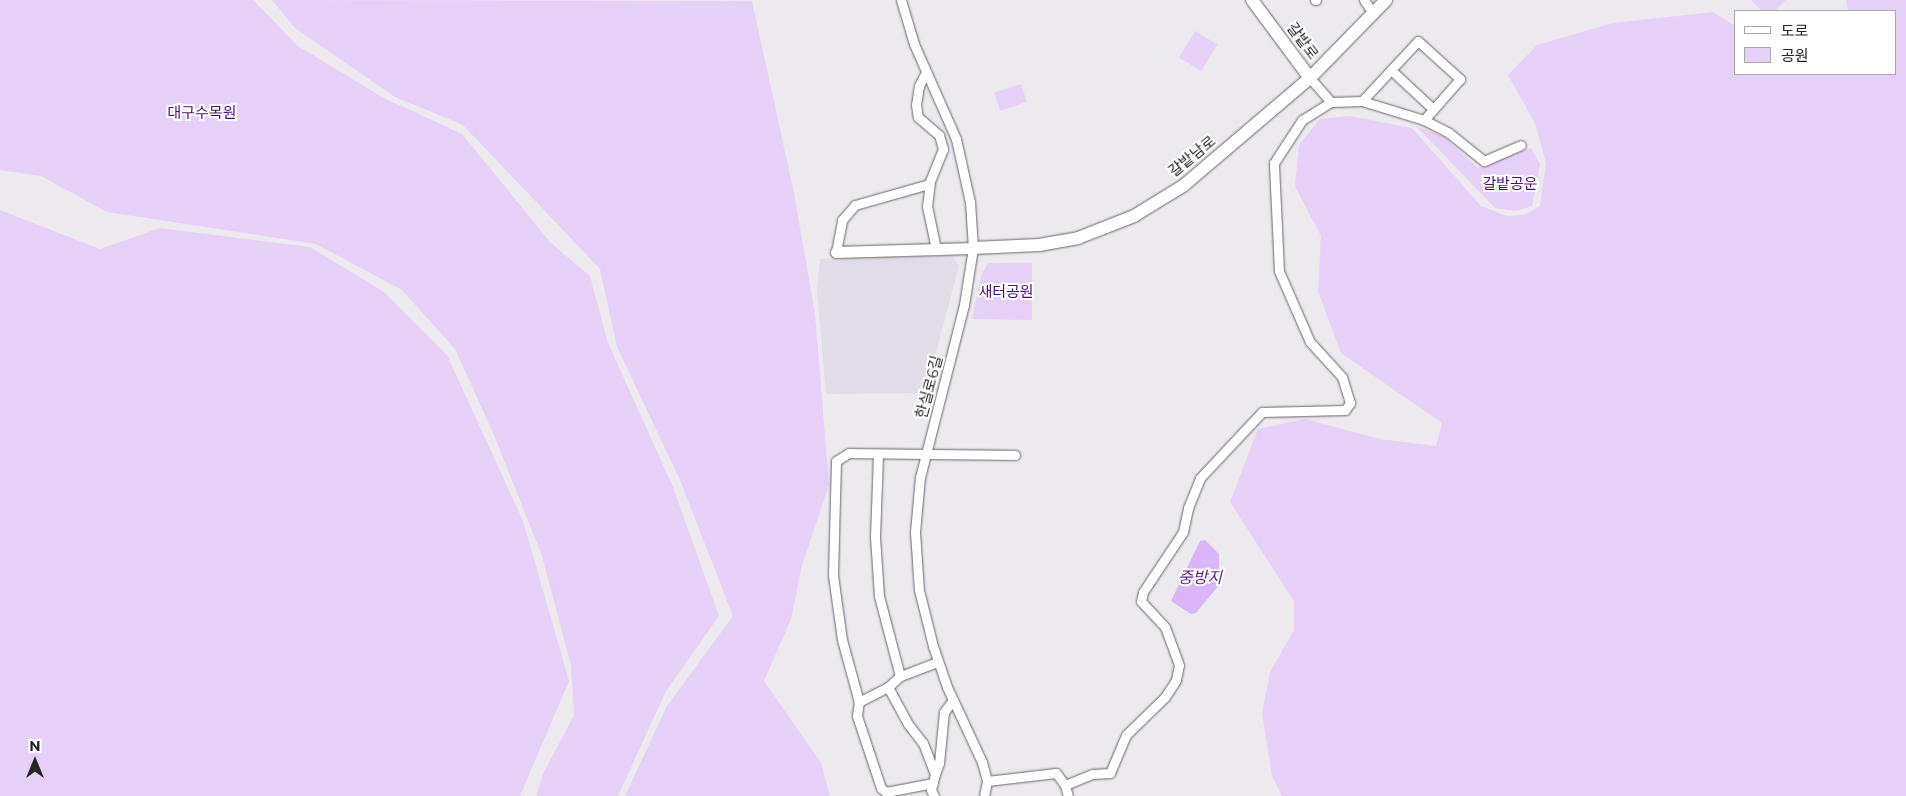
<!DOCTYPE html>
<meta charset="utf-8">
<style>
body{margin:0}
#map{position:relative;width:1906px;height:796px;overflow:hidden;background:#ece9ef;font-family:Montserrat,"Noto Sans KR",sans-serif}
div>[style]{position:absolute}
.built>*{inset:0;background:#e2dbe8}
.green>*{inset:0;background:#e6d0f8;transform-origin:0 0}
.water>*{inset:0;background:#dab5f7}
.roads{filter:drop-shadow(0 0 1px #69666b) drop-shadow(0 0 1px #69666b)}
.minor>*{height:9px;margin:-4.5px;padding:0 4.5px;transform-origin:4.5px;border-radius:4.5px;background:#fff}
.tertiary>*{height:11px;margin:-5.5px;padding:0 5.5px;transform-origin:5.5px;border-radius:5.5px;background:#fff}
.secondary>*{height:12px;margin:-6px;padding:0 6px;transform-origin:6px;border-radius:6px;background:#fff}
span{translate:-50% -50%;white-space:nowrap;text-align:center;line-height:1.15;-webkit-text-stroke:4px #fff;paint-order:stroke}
.street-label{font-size:15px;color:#262527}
.park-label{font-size:15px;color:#4e0e70}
.water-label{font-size:16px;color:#5b1f7f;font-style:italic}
.legend{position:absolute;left:1734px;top:10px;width:162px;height:65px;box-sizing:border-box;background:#fff;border:1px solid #a8a8a9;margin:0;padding:6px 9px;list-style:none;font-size:15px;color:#262527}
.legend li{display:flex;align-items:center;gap:10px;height:25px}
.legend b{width:25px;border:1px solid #a8a8a9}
.north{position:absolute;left:10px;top:736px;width:50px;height:50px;-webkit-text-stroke:4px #fff;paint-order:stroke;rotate:0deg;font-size:14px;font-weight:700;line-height:20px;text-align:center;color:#262527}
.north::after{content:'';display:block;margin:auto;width:18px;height:22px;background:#262527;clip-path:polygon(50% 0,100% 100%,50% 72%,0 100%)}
</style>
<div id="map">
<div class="built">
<i style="clip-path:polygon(952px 255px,959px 266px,925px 393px,826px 394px,817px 291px,820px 259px)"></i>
</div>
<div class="green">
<i style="clip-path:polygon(0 0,253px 0,298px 46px,382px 97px,462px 134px,551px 243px,590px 276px,608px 343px,673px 487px,719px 616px,666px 691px,618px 796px,536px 796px,543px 774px,574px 715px,571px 665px,542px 556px,494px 435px,455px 349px,402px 290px,316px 244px,107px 212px,41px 176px,0 170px)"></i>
<i style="clip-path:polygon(272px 0,752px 1px,794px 193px,815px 314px,829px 485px,802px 565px,791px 619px,764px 681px,821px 763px,830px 796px,625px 796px,667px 706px,733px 616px,680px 480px,617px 347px,600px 269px,463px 125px,395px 97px,295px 28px)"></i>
<i style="clip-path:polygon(1751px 0,1786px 0,1775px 11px,1762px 11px)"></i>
<i style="clip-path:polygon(1846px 0,1906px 0,1906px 796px,1282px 796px,1272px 776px,1262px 713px,1270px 672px,1294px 630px,1294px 601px,1230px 502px,1258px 429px,1305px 419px,1380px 439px,1436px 446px,1442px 423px,1341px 353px,1318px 291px,1321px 236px,1295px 186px,1299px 145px,1320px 119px,1350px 116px,1412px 128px,1481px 206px,1507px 216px,1524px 215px,1540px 206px,1546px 163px,1535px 123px,1508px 75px,1537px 45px,1613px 23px,1713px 12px,1735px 26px,1735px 74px,1895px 74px,1895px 11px,1848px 11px)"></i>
<i style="left:1195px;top:31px;width:26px;height:31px;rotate:31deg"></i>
<i style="left:1021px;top:84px;width:19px;height:28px;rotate:72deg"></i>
<i style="clip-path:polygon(1416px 126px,1444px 137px,1478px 168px,1531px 148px,1540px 164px,1532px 206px,1516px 211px,1495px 208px)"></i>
<i style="clip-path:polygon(0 210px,100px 249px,160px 228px,310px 247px,384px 292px,447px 355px,523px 521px,569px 681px,520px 796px,0 796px)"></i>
<i style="clip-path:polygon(988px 263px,1032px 263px,1032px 320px,972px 319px,982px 274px)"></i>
</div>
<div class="water">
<i style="clip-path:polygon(1205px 540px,1219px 554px,1219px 585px,1196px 613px,1191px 614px,1171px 601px,1200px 541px)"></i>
</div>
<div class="roads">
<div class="minor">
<i style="left:901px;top:0;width:46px;rotate:73.5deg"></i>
<i style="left:914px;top:44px;width:104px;rotate:66.1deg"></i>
<i style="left:956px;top:139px;width:65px;rotate:77.5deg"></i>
<i style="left:970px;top:202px;width:46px;rotate:86.3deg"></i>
<i style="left:973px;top:248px;width:58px;rotate:99deg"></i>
<i style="left:964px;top:305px;width:178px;rotate:104.3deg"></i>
<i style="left:920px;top:477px;width:55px;rotate:95.2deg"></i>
<i style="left:915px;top:532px;width:58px;rotate:86.1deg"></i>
<i style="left:919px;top:590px;width:58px;rotate:76deg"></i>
<i style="left:933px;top:646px;width:43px;rotate:71.1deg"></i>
<i style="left:947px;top:687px;width:83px;rotate:65deg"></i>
<i style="left:982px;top:762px;width:20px;rotate:75deg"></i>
<i style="left:987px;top:781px;width:15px;rotate:101deg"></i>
<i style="left:1315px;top:0;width:1px"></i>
<i style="left:1364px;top:0;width:16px;rotate:55deg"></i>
<i style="left:1391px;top:70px;width:57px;rotate:42.9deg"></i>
<i style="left:926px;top:72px;width:16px;rotate:117deg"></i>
<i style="left:919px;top:86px;width:19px;rotate:99deg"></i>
<i style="left:916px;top:105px;width:12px;rotate:81deg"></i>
<i style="left:918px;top:117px;width:28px;rotate:41deg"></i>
<i style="left:939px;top:135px;width:15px;rotate:74deg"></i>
<i style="left:943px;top:149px;width:35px;rotate:112deg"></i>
<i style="left:930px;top:182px;width:24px;rotate:97deg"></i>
<i style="left:927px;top:206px;width:44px;rotate:78.2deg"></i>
<i style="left:1310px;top:78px;width:32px;rotate:49deg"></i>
<i style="left:1331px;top:102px;width:31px;rotate:-2deg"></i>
<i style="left:1362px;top:101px;width:65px;rotate:17deg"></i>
<i style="left:1424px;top:120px;width:28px;rotate:27deg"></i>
<i style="left:1449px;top:133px;width:45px;rotate:38.7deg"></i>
<i style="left:1484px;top:161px;width:40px;rotate:-23.4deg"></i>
<i style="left:1362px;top:101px;width:82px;rotate:-47deg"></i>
<i style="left:1418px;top:41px;width:57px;rotate:42.1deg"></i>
<i style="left:1460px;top:79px;width:55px;rotate:131.3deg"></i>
<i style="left:836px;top:252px;width:33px;rotate:-79deg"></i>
<i style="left:842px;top:220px;width:20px;rotate:-49deg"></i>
<i style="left:855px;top:205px;width:77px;rotate:-15.8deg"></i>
<i style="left:878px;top:455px;width:82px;rotate:92.1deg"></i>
<i style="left:875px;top:537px;width:59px;rotate:86.1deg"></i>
<i style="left:879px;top:596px;width:83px;rotate:75.3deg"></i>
<i style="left:937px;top:662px;width:40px;rotate:159deg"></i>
<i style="left:900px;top:676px;width:16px;rotate:137deg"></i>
<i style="left:888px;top:687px;width:33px;rotate:153deg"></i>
<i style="left:859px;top:702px;width:64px;rotate:-105.3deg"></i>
<i style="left:842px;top:640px;width:66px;rotate:-97.9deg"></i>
<i style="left:833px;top:575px;width:114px;rotate:-88.5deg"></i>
<i style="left:836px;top:461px;width:15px;rotate:-32deg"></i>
<i style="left:849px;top:453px;width:166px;rotate:0.7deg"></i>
<i style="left:888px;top:687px;width:42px;rotate:61.6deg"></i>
<i style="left:908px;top:724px;width:24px;rotate:52deg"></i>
<i style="left:923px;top:743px;width:33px;rotate:69deg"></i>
<i style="left:935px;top:774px;width:16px;rotate:104deg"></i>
<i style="left:931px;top:790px;width:7px;rotate:63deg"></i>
<i style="left:859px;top:701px;width:15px;rotate:98deg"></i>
<i style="left:857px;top:716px;width:76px;rotate:71.6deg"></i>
<i style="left:881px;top:788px;width:6px;rotate:39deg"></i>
<i style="left:886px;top:792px;width:48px;rotate:-10.8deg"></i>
<i style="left:935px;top:774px;width:12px;rotate:-70deg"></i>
<i style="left:939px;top:763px;width:51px;rotate:-84.4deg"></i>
<i style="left:944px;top:712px;width:15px;rotate:-53deg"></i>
<i style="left:987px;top:781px;width:69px;rotate:-6.6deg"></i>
<i style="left:1056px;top:773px;width:15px;rotate:53deg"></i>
<i style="left:1065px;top:785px;width:11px;rotate:75deg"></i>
<i style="left:1065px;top:785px;width:29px;rotate:-22deg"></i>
<i style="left:1092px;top:774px;width:18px;rotate:-3deg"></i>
<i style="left:1110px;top:773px;width:41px;rotate:-67.2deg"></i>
<i style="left:1126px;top:735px;width:54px;rotate:-44.3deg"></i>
<i style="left:1165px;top:697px;width:20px;rotate:-57deg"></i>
<i style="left:1176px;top:680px;width:15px;rotate:-79deg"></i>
<i style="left:1179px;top:665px;width:40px;rotate:-110.2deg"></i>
<i style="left:1165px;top:627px;width:35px;rotate:-133deg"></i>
<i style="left:1141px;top:601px;width:9px;rotate:-77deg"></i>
<i style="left:1143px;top:592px;width:72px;rotate:-56.3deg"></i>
<i style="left:1183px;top:532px;width:25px;rotate:-78deg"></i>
<i style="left:1188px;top:508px;width:32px;rotate:-68deg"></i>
<i style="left:1200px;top:478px;width:91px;rotate:-46.8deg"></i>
<i style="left:1262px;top:412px;width:83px;rotate:-1.4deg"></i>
<i style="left:1345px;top:410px;width:9px;rotate:-54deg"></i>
<i style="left:1350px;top:403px;width:27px;rotate:-107deg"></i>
<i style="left:1342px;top:377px;width:47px;rotate:-132.4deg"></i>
<i style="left:1310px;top:342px;width:77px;rotate:-113.6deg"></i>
<i style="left:1279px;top:271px;width:108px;rotate:-92.7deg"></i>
<i style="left:1274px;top:163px;width:51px;rotate:-56.9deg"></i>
<i style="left:1302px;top:120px;width:34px;rotate:-32deg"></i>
</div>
<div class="tertiary">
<i style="left:836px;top:252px;width:137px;rotate:-1.7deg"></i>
</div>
<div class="secondary">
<i style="left:1252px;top:0;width:97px;rotate:53.4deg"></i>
<i style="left:973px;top:248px;width:66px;rotate:-2.6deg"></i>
<i style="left:1039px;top:245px;width:40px;rotate:-10deg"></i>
<i style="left:1078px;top:238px;width:60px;rotate:-21.4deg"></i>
<i style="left:1134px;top:216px;width:57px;rotate:-31.5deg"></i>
<i style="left:1183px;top:186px;width:167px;rotate:-40.4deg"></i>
<i style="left:1310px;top:78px;width:109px;rotate:-45.7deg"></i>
</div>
</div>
<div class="street-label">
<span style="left:1303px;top:41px;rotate:53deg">갈밭로</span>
<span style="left:1192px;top:156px;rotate:-39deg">갈밭남로</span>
<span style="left:929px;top:387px;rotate:-75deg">한실로6길</span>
</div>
<div class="park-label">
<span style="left:202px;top:113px">대구수목원</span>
<span style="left:1510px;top:184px">갈밭공운</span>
<span style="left:1006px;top:292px">새터공원</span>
</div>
<div class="water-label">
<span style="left:1200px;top:578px">중방지</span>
</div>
<ul class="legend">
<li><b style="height:6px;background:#fff"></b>도로</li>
<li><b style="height:14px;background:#e6d0f8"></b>공원</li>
</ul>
<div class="north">N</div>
</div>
